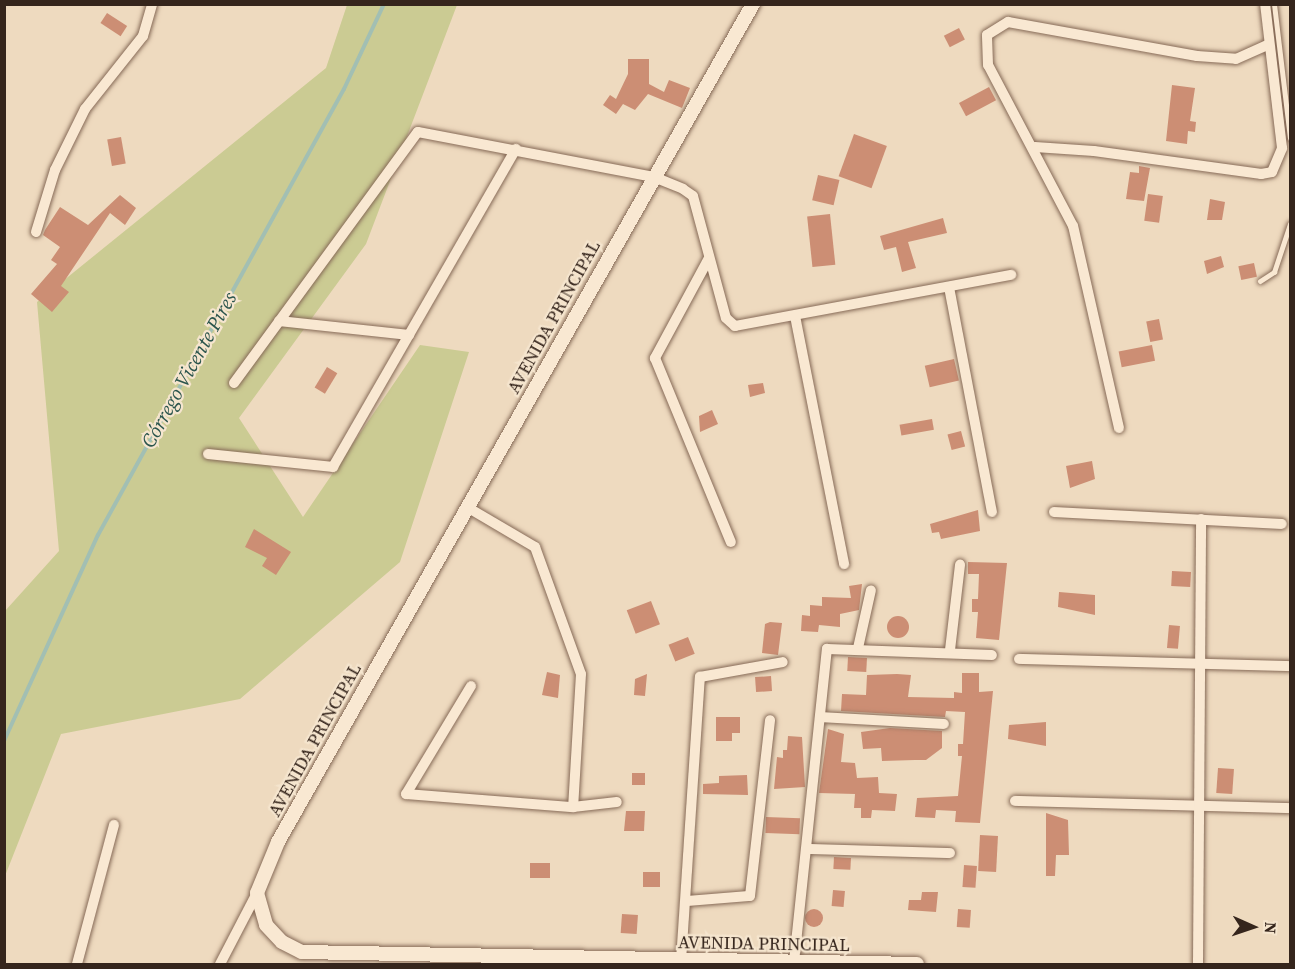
<!DOCTYPE html>
<meta charset="utf-8">
<style>
body{margin:0}
#map{position:relative;width:1295px;height:969px;overflow:hidden;background:#eedabf;font-family:"Source Serif 4",serif}
div>[style]{position:absolute}
.green>*{inset:0;background:#cbcb93}
.stream>*{height:4px;margin:-2px;padding:0 2px;transform-origin:2px;border-radius:2px;background:#a2bfb3}
.building>*{inset:0;background:#cc8e74;transform-origin:0 0}
.round{border-radius:50%}
.roads{filter:drop-shadow(0 0 2px #866a57) drop-shadow(0 0 2px #866a57)}
.service>*{height:5px;margin:-2.5px;padding:0 2.5px;transform-origin:2.5px;border-radius:2.5px;background:#f9e8d2}
.minor>*{height:10px;margin:-5px;padding:0 5px;transform-origin:5px;border-radius:5px;background:#f9e8d2}
.tertiary>*{height:14px;margin:-7px;padding:0 7px;transform-origin:7px;border-radius:7px;background:#f9e8d2}
span{translate:-50% -50%;white-space:nowrap;text-align:center;line-height:1.15;-webkit-text-stroke:4.5px #f5e5ce;paint-order:stroke}
.street-label{font-size:18px;color:#35251c}
.water-label{font-size:20px;color:#2b554d;font-style:italic}
.frame{position:absolute;inset:0;border:6px solid #35251c;pointer-events:none}
.north{position:absolute;left:1223px;top:897px;width:60px;height:60px;-webkit-text-stroke:4px #f5e5ce;paint-order:stroke;rotate:93deg;font-size:16px;font-weight:700;line-height:24px;text-align:center;color:#35251c}
.north::after{content:'';display:block;margin:auto;width:21px;height:27px;background:#35251c;clip-path:polygon(50% 0,100% 100%,50% 72%,0 100%)}
</style>
<div id="map">
<div class="green">
<i style="clip-path:polygon(347px 5px,457px 5px,366px 244px,239px 418px,303px 517px,420px 345px,469px 352px,400px 562px,240px 699px,61px 734px,5px 876px,5px 611px,59px 551px,37px 302px,326px 68px)"></i>
</div>
<div class="stream">
<i style="left:4px;top:741px;width:226px;rotate:-65.5deg"></i>
<i style="left:98px;top:535px;width:509px;rotate:-61.12deg"></i>
<i style="left:344px;top:89px;width:94px;rotate:-64.8deg"></i>
</div>
<div class="building">
<i style="left:107px;top:13px;width:24px;height:12px;rotate:33deg"></i>
<i style="left:959px;top:28px;width:13px;height:17px;rotate:63deg"></i>
<i style="clip-path:polygon(628px 59px,649px 59px,649px 84px,664px 92px,669px 80px,690px 88px,682px 108px,648px 94px,635px 110px,623px 104px,616px 114px,603px 105px,610px 95px,616px 99px,628px 74px)"></i>
<i style="clip-path:polygon(1172px 85px,1195px 88px,1190px 121px,1196px 122px,1195px 132px,1188px 131px,1187px 144px,1166px 141px)"></i>
<i style="left:989px;top:87px;width:15px;height:34px;rotate:62deg"></i>
<i style="left:854px;top:134px;width:35px;height:45px;rotate:20deg"></i>
<i style="left:121px;top:137px;width:27px;height:14px;rotate:80deg"></i>
<i style="clip-path:polygon(1139px 166px,1150px 168px,1144px 201px,1126px 199px,1130px 172px,1139px 173px)"></i>
<i style="left:818px;top:175px;width:22px;height:26px;rotate:13deg"></i>
<i style="left:1148px;top:194px;width:15px;height:27px;rotate:8deg"></i>
<i style="clip-path:polygon(120px 195px,136px 208px,125px 225px,110px 213px,61px 286px,69px 292px,52px 312px,31px 294px,57px 264px,51px 260px,60px 247px,43px 235px,45px 230px,60px 207px,88px 225px)"></i>
<i style="clip-path:polygon(1210px 199px,1225px 202px,1222px 220px,1207px 220px)"></i>
<i style="left:830px;top:214px;width:51px;height:23px;rotate:84deg"></i>
<i style="clip-path:polygon(943px 218px,947px 233px,908px 242px,916px 268px,902px 272px,896px 247px,884px 250px,880px 236px)"></i>
<i style="clip-path:polygon(1221px 256px,1224px 267px,1207px 274px,1204px 261px)"></i>
<i style="left:1254px;top:263px;width:14px;height:16px;rotate:78deg"></i>
<i style="left:1159px;top:319px;width:21px;height:13px;rotate:79deg"></i>
<i style="left:1152px;top:345px;width:16px;height:34px;rotate:79deg"></i>
<i style="left:954px;top:359px;width:22px;height:30px;rotate:77deg"></i>
<i style="left:327px;top:367px;width:12px;height:24px;rotate:31deg"></i>
<i style="clip-path:polygon(763px 383px,765px 393px,750px 397px,748px 385px)"></i>
<i style="clip-path:polygon(712px 410px,718px 424px,700px 432px,699px 416px)"></i>
<i style="left:932px;top:419px;width:11px;height:33px;rotate:80deg"></i>
<i style="left:961px;top:431px;width:16px;height:14px;rotate:75deg"></i>
<i style="clip-path:polygon(1092px 461px,1095px 479px,1070px 488px,1066px 466px)"></i>
<i style="clip-path:polygon(978px 510px,980px 531px,941px 539px,939px 532px,932px 533px,930px 524px)"></i>
<i style="clip-path:polygon(254px 529px,291px 552px,276px 575px,262px 566px,267px 558px,245px 547px)"></i>
<i style="clip-path:polygon(968px 562px,1007px 563px,999px 640px,976px 638px,978px 612px,972px 612px,972px 599px,978px 599px,979px 574px,968px 574px)"></i>
<i style="left:1172px;top:571px;width:19px;height:15px;rotate:3deg"></i>
<i style="clip-path:polygon(862px 584px,859px 610px,840px 614px,840px 627px,819px 625px,818px 632px,801px 631px,802px 615px,810px 616px,810px 605px,822px 606px,822px 597px,851px 598px,849px 586px)"></i>
<i style="clip-path:polygon(1059px 592px,1095px 595px,1095px 615px,1058px 607px)"></i>
<i style="left:651px;top:601px;width:25px;height:26px;rotate:69deg"></i>
<i class="round" style="left:887px;top:616px;width:22px;height:22px"></i>
<i style="clip-path:polygon(770px 622px,782px 623px,778px 655px,762px 653px,765px 624px)"></i>
<i style="left:1169px;top:625px;width:11px;height:23px;rotate:5deg"></i>
<i style="left:688px;top:637px;width:18px;height:21px;rotate:68deg"></i>
<i style="left:848px;top:657px;width:19px;height:14px;rotate:3deg"></i>
<i style="clip-path:polygon(547px 672px,560px 675px,558px 698px,542px 695px)"></i>
<i style="clip-path:polygon(962px 673px,979px 673px,979px 692px,993px 691px,980px 823px,955px 822px,956px 811px,936px 810px,935px 818px,915px 817px,917px 798px,958px 796px,962px 756px,958px 756px,958px 744px,963px 744px,965px 712px,946px 711px,945px 717px,841px 711px,842px 694px,866px 695px,867px 675px,897px 674px,911px 675px,908px 697px,954px 698px,954px 692px,962px 693px)"></i>
<i style="clip-path:polygon(647px 674px,645px 696px,634px 695px,635px 679px)"></i>
<i style="left:771px;top:676px;width:15px;height:16px;rotate:86deg"></i>
<i style="clip-path:polygon(716px 717px,740px 717px,740px 733px,732px 733px,732px 741px,716px 741px)"></i>
<i style="clip-path:polygon(1046px 722px,1046px 746px,1008px 739px,1009px 725px)"></i>
<i style="clip-path:polygon(890px 728px,942px 731px,942px 748px,926px 760px,915px 760px,882px 761px,881px 748px,863px 749px,861px 732px)"></i>
<i style="clip-path:polygon(828px 729px,844px 734px,841px 762px,855px 763px,857px 778px,878px 777px,879px 793px,897px 794px,895px 811px,872px 810px,871px 818px,861px 818px,861px 808px,854px 808px,855px 794px,819px 793px)"></i>
<i style="clip-path:polygon(788px 736px,802px 737px,805px 787px,774px 789px,777px 757px,783px 758px,783px 750px,787px 750px)"></i>
<i style="left:1218px;top:768px;width:16px;height:25px;rotate:4deg"></i>
<i style="left:632px;top:773px;width:13px;height:12px"></i>
<i style="clip-path:polygon(747px 775px,748px 795px,703px 794px,703px 784px,719px 783px,719px 776px)"></i>
<i style="clip-path:polygon(626px 811px,645px 811px,644px 831px,624px 831px)"></i>
<i style="clip-path:polygon(1046px 813px,1068px 820px,1069px 855px,1056px 855px,1055px 876px,1046px 876px)"></i>
<i style="left:766px;top:817px;width:34px;height:16px;rotate:2deg"></i>
<i style="left:980px;top:835px;width:18px;height:36px;rotate:3deg"></i>
<i style="left:834px;top:857px;width:17px;height:12px;rotate:3deg"></i>
<i style="left:530px;top:863px;width:20px;height:15px"></i>
<i style="left:964px;top:865px;width:13px;height:22px;rotate:4deg"></i>
<i style="left:643px;top:872px;width:17px;height:15px"></i>
<i style="left:833px;top:890px;width:12px;height:16px;rotate:5deg"></i>
<i style="clip-path:polygon(922px 892px,938px 892px,936px 912px,908px 910px,909px 900px,921px 900px)"></i>
<i style="left:958px;top:909px;width:13px;height:18px;rotate:4deg"></i>
<i class="round" style="left:805px;top:909px;width:18px;height:18px"></i>
<i style="left:622px;top:914px;width:16px;height:19px;rotate:4deg"></i>
</div>
<div class="roads">
<div class="service">
<i style="left:1274px;top:4px;width:135px;rotate:83.2deg"></i>
<i style="left:1260px;top:281px;width:17px;rotate:-33deg"></i>
<i style="left:1274px;top:272px;width:51px;rotate:-71.6deg"></i>
</div>
<div class="minor">
<i style="left:1035px;top:147px;width:59px;rotate:3.9deg"></i>
<i style="left:1094px;top:151px;width:169px;rotate:7.8deg"></i>
<i style="left:1261px;top:174px;width:11px;rotate:-10deg"></i>
<i style="left:1272px;top:172px;width:26px;rotate:-67deg"></i>
<i style="left:1282px;top:148px;width:145px;rotate:-96.7deg"></i>
<i style="left:36px;top:232px;width:65px;rotate:-73deg"></i>
<i style="left:55px;top:170px;width:68px;rotate:-63.8deg"></i>
<i style="left:85px;top:109px;width:93px;rotate:-51.5deg"></i>
<i style="left:143px;top:36px;width:33px;rotate:-74deg"></i>
<i style="left:709px;top:258px;width:114px;rotate:118.4deg"></i>
<i style="left:655px;top:358px;width:199px;rotate:67.6deg"></i>
<i style="left:949px;top:287px;width:229px;rotate:79.2deg"></i>
<i style="left:795px;top:316px;width:253px;rotate:78.8deg"></i>
<i style="left:279px;top:321px;width:131px;rotate:6.1deg"></i>
<i style="left:234px;top:383px;width:311px;rotate:-53.8deg"></i>
<i style="left:418px;top:132px;width:240px;rotate:10.8deg"></i>
<i style="left:654px;top:177px;width:31px;rotate:22deg"></i>
<i style="left:683px;top:189px;width:12px;rotate:35deg"></i>
<i style="left:693px;top:196px;width:126px;rotate:74.9deg"></i>
<i style="left:726px;top:318px;width:12px;rotate:42deg"></i>
<i style="left:735px;top:326px;width:281px;rotate:-10.5deg"></i>
<i style="left:1119px;top:428px;width:207px;rotate:-102.8deg"></i>
<i style="left:1073px;top:226px;width:182px;rotate:-117.8deg"></i>
<i style="left:988px;top:65px;width:30px;rotate:-92deg"></i>
<i style="left:987px;top:35px;width:25px;rotate:-32deg"></i>
<i style="left:1008px;top:22px;width:192px;rotate:10.2deg"></i>
<i style="left:1197px;top:56px;width:39px;rotate:4deg"></i>
<i style="left:1236px;top:59px;width:34px;rotate:-24deg"></i>
<i style="left:208px;top:454px;width:126px;rotate:5.9deg"></i>
<i style="left:333px;top:467px;width:367px;rotate:-60.1deg"></i>
<i style="left:467px;top:507px;width:79px;rotate:30.5deg"></i>
<i style="left:535px;top:547px;width:135px;rotate:70.1deg"></i>
<i style="left:581px;top:674px;width:133px;rotate:93.4deg"></i>
<i style="left:1054px;top:512px;width:228px;rotate:3deg"></i>
<i style="left:858px;top:648px;width:59px;rotate:-77.4deg"></i>
<i style="left:950px;top:650px;width:86px;rotate:-83.3deg"></i>
<i style="left:1019px;top:659px;width:271px;rotate:1.5deg"></i>
<i style="left:471px;top:686px;width:126px;rotate:121deg"></i>
<i style="left:406px;top:794px;width:168px;rotate:4.5deg"></i>
<i style="left:573px;top:807px;width:44px;rotate:-6.5deg"></i>
<i style="left:820px;top:717px;width:124px;rotate:3.2deg"></i>
<i style="left:1015px;top:801px;width:275px;rotate:1.5deg"></i>
<i style="left:807px;top:849px;width:143px;rotate:1.6deg"></i>
<i style="left:686px;top:901px;width:64px;rotate:-4.5deg"></i>
<i style="left:750px;top:896px;width:177px;rotate:-83.5deg"></i>
<i style="left:681px;top:961px;width:285px;rotate:-86.2deg"></i>
<i style="left:700px;top:677px;width:84px;rotate:-10.2deg"></i>
<i style="left:794px;top:962px;width:315px;rotate:-84deg"></i>
<i style="left:827px;top:649px;width:165px;rotate:2.1deg"></i>
<i style="left:77px;top:964px;width:144px;rotate:-75.1deg"></i>
<i style="left:220px;top:964px;width:80px;rotate:-62.5deg"></i>
<i style="left:1198px;top:964px;width:445px;rotate:-89.6deg"></i>
</div>
<div class="tertiary">
<i style="left:753px;top:4px;width:963px;rotate:119.55deg"></i>
<i style="left:278px;top:842px;width:55px;rotate:112.4deg"></i>
<i style="left:257px;top:893px;width:33px;rotate:74deg"></i>
<i style="left:266px;top:925px;width:23px;rotate:47deg"></i>
<i style="left:282px;top:942px;width:22px;rotate:27deg"></i>
<i style="left:302px;top:952px;width:615px;rotate:1.12deg"></i>
</div>
</div>
<div class="street-label">
<span style="left:554px;top:317px;rotate:-61deg">AVENIDA PRINCIPAL</span>
<span style="left:315px;top:740px;rotate:-61deg">AVENIDA PRINCIPAL</span>
<span style="left:764px;top:944px;rotate:1deg">AVENIDA PRINCIPAL</span>
</div>
<div class="water-label">
<span style="left:189px;top:370px;rotate:-61deg">Córrego Vicente Pires</span>
</div>
<div class="frame"></div>
<div class="north">N</div>
</div>
